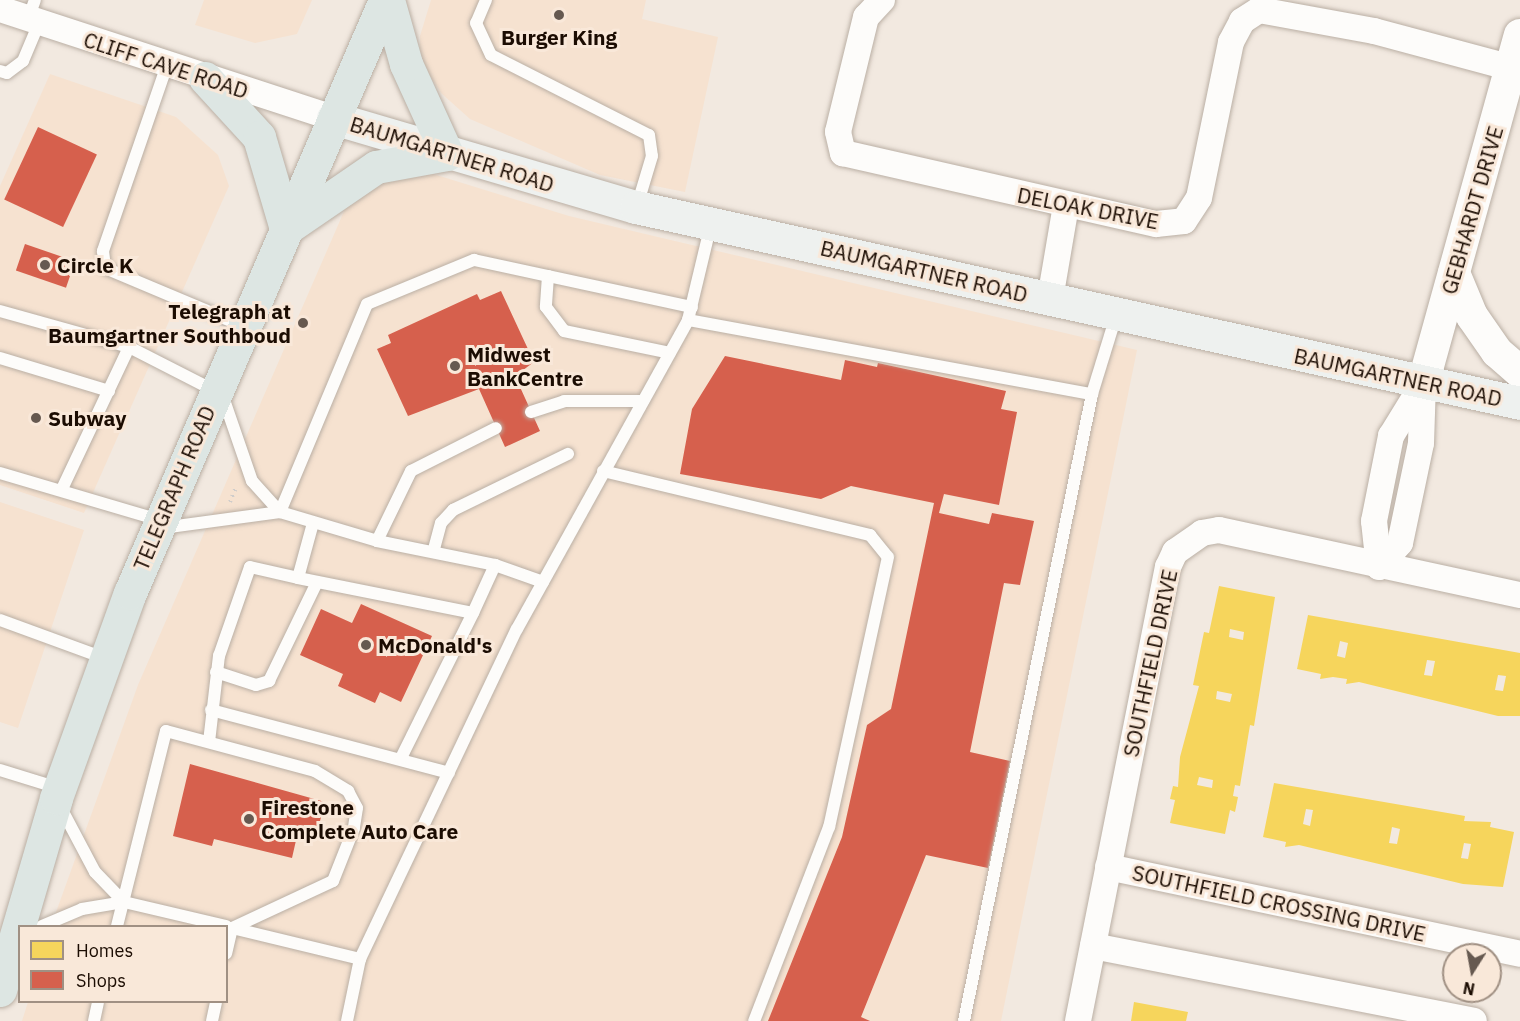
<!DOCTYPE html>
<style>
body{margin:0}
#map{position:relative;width:1520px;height:1021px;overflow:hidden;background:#f2e9e0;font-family:"IBM Plex Sans",sans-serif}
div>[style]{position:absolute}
.built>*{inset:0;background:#f6e2d0}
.homes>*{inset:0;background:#f6d55c}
.shops>*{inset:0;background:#d6604d;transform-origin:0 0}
.path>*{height:4px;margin-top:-2px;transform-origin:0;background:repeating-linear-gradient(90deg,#cfccca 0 1.5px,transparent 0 6px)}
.roads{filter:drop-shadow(0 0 2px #baafa4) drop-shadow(0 0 2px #baafa4)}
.service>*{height:12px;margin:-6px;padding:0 6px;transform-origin:6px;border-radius:6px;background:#fdfcfa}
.minor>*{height:26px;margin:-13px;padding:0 13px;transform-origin:13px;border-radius:13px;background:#fdfcfa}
.tertiary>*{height:32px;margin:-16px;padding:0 16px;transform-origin:16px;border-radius:16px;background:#fdfcfa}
.secondary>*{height:33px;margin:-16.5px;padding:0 16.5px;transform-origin:16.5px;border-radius:16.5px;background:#eef1ef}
.primary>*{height:33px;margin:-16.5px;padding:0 16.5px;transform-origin:16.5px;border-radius:16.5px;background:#dde6e3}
.dots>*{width:16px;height:16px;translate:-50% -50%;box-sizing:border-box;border:3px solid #f9e8d9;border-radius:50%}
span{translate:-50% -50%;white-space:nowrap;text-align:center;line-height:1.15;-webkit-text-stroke:6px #f9e8d9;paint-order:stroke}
.poi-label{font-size:21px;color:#1b0c02;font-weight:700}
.left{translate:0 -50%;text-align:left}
.right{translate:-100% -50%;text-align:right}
.street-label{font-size:21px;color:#1b0c02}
.legend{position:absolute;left:18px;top:925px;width:210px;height:78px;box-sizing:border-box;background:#f9e8d9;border:2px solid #a09083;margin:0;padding:8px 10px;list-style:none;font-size:18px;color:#1b0c02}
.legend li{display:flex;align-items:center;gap:12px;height:30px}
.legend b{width:30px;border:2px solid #a09083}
.north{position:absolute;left:1442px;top:943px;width:60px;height:60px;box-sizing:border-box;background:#f9e8d9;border:2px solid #a09083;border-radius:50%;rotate:191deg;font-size:16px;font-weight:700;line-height:24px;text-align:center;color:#1b0c02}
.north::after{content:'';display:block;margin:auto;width:21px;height:27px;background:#665950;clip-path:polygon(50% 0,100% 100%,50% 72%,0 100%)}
</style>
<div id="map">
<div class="built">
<i style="clip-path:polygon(204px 0,312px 0,297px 34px,255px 43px,195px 25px)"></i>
<i style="clip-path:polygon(431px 0,646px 0,642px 19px,718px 37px,685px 192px,600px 175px,470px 119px,441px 93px,420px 60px,420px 36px)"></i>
<i style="clip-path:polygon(50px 74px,176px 117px,218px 155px,229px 186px,84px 513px,0 485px,0 186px)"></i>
<i style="clip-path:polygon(430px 173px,569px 216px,1137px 350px,1001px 1021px,22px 1021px,28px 1002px,226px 1002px,226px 926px,51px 926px,138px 685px,352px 193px,371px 177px)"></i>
<i style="clip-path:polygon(0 502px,84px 530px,18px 728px,0 722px)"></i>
</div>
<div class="homes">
<i style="clip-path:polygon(evenodd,1219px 586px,1275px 597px,1254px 726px,1250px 725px,1240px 786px,1235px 785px,1233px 796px,1238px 797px,1235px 812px,1230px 810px,1225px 834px,1170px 823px,1175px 800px,1170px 799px,1173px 786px,1178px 787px,1180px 757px,1199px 686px,1193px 685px,1204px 632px,1209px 633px,1219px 586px,1230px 629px,1244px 632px,1243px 640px,1229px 637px,1230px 629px,1219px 586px,1217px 691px,1232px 694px,1230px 702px,1216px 699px,1217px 691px,1219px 586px,1199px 777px,1213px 780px,1212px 788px,1197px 785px,1199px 777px)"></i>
<i style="clip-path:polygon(evenodd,1308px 615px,1520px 653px,1520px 716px,1498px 716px,1359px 682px,1346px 684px,1347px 679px,1333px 677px,1320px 679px,1321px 674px,1297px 669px,1308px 615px,1340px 641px,1348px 643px,1345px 658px,1337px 656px,1340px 641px,1308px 615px,1427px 660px,1435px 661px,1432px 676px,1424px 675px,1427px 660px,1308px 615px,1498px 675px,1506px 676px,1503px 691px,1495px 690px,1498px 675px)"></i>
<i style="clip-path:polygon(evenodd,1274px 783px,1465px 816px,1464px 821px,1491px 822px,1490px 827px,1514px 832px,1503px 887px,1463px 884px,1299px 845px,1285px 847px,1286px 842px,1263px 837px,1274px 783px,1306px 809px,1313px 810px,1310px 826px,1303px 824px,1306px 809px,1274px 783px,1392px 827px,1400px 829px,1397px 844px,1389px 843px,1392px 827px,1274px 783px,1464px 843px,1471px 844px,1468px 859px,1461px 858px,1464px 843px)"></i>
<i style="clip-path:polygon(1134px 1002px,1188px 1012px,1186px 1021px,1131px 1021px)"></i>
</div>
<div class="shops">
<i style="left:38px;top:127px;width:65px;height:80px;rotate:25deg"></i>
<i style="left:25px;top:244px;width:53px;height:28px;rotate:19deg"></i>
<i style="clip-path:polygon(501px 291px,534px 362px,515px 376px,540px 431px,505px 447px,479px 389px,408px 416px,377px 349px,391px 343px,388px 335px,477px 294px,480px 300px)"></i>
<i style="clip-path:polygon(725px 356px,841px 380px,845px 360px,877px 367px,878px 363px,1006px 391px,1001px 409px,1017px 412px,999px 505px,944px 494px,939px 513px,989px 524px,992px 513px,1034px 521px,1020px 585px,1004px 583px,970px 752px,1010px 761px,988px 868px,926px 855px,861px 1017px,870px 1021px,768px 1021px,842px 837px,867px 725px,891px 709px,934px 503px,851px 486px,821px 499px,680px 474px,692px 409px)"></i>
<i style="clip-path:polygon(361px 604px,432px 636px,401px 702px,380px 692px,375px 703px,338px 686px,343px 674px,300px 655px,321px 609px,352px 623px)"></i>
<i style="clip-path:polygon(190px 764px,325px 802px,315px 840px,297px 836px,292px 858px,214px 839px,212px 846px,173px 836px)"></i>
</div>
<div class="path">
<i style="left:230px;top:502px;width:16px;rotate:-68deg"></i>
</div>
<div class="roads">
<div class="service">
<i style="left:486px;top:0;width:25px;rotate:113deg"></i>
<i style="left:476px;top:23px;width:35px;rotate:65deg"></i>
<i style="left:491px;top:55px;width:177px;rotate:26.9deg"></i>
<i style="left:649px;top:135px;width:21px;rotate:82deg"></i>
<i style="left:652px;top:156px;width:52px;rotate:106.7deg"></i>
<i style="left:28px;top:19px;width:20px;rotate:-70deg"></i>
<i style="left:167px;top:65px;width:197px;rotate:109deg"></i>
<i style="left:103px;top:251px;width:17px;rotate:83deg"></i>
<i style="left:105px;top:268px;width:150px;rotate:22.8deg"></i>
<i style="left:0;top:71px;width:7px;rotate:16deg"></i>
<i style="left:7px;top:73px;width:20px;rotate:-37deg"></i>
<i style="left:23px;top:61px;width:41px;rotate:-67.2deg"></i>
<i style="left:548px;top:276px;width:31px;rotate:94deg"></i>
<i style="left:546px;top:307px;width:30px;rotate:53deg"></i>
<i style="left:564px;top:331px;width:108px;rotate:11.7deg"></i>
<i style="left:0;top:311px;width:134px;rotate:15.6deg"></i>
<i style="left:688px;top:320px;width:411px;rotate:10.4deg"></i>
<i style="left:0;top:358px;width:114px;rotate:16.8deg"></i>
<i style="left:222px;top:394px;width:92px;rotate:71deg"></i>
<i style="left:252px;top:481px;width:42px;rotate:47.9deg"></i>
<i style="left:531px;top:412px;width:35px;rotate:-18deg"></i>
<i style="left:564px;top:401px;width:79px"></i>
<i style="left:603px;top:471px;width:275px;rotate:13.5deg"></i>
<i style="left:870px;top:535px;width:28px;rotate:51deg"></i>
<i style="left:888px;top:557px;width:276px;rotate:102.3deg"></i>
<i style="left:829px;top:827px;width:208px;rotate:111.1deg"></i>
<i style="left:0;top:473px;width:167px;rotate:16.4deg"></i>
<i style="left:62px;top:489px;width:157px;rotate:-64.7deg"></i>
<i style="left:129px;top:347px;width:97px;rotate:27.1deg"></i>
<i style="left:280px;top:512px;width:225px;rotate:-67.3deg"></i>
<i style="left:367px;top:304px;width:116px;rotate:-22.4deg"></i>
<i style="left:474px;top:260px;width:223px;rotate:12.2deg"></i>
<i style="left:313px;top:523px;width:57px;rotate:105.3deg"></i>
<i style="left:298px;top:578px;width:178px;rotate:11.3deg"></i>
<i style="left:473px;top:613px;width:53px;rotate:-65.4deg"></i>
<i style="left:162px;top:528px;width:119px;rotate:-7.7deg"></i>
<i style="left:280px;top:512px;width:101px;rotate:16.6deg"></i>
<i style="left:377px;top:541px;width:120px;rotate:11.5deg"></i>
<i style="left:495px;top:565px;width:51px;rotate:19.5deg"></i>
<i style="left:377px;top:541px;width:78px;rotate:-64.1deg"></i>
<i style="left:411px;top:471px;width:95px;rotate:-26.8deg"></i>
<i style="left:434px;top:549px;width:27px;rotate:-75deg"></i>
<i style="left:441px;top:523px;width:18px;rotate:-47deg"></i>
<i style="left:453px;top:510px;width:128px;rotate:-26deg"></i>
<i style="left:0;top:620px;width:111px;rotate:20.1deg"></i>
<i style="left:216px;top:672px;width:42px;rotate:18deg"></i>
<i style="left:256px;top:685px;width:14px;rotate:-17deg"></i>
<i style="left:269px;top:681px;width:110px;rotate:-64.1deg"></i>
<i style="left:211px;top:710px;width:246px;rotate:14.8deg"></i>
<i style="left:209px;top:742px;width:87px;rotate:-83.4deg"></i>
<i style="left:219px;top:656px;width:94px;rotate:-70.8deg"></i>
<i style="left:250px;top:567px;width:49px;rotate:12.9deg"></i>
<i style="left:401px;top:758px;width:162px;rotate:-63.6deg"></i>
<i style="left:0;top:770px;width:61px;rotate:17.2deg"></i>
<i style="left:60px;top:806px;width:75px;rotate:62.1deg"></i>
<i style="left:95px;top:872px;width:42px;rotate:46deg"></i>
<i style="left:42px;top:926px;width:43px;rotate:-23deg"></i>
<i style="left:82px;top:909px;width:43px;rotate:-9.5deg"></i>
<i style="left:124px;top:902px;width:105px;rotate:13.2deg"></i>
<i style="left:117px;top:926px;width:201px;rotate:-75.9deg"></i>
<i style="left:166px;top:731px;width:154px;rotate:15deg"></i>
<i style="left:315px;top:771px;width:39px;rotate:31deg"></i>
<i style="left:348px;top:791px;width:19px;rotate:62deg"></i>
<i style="left:357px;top:808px;width:20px;rotate:99deg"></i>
<i style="left:354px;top:828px;width:57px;rotate:111.6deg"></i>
<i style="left:333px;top:881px;width:111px;rotate:155deg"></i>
<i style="left:232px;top:928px;width:26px;rotate:103deg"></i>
<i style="left:232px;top:928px;width:132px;rotate:13.6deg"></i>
<i style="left:94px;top:1021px;width:19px;rotate:-78deg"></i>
<i style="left:212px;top:1021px;width:19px;rotate:-78deg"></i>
<i style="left:347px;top:1021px;width:63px;rotate:-78.2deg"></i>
<i style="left:360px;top:959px;width:365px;rotate:-64.6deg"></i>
<i style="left:517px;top:629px;width:353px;rotate:-61deg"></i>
<i style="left:688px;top:320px;width:99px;rotate:-76.5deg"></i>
<i style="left:964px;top:1021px;width:640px;rotate:-78.46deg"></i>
<i style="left:1092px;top:394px;width:82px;rotate:-72.9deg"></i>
</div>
<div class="minor">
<i style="left:882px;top:0;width:23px;rotate:133deg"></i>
<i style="left:866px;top:17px;width:118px;rotate:103.7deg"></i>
<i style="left:838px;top:132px;width:22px;rotate:77deg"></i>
<i style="left:843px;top:153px;width:321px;rotate:12.8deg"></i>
<i style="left:1156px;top:224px;width:28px;rotate:-6deg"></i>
<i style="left:1184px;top:221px;width:27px;rotate:-57deg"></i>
<i style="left:1199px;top:198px;width:159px;rotate:-78.4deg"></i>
<i style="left:1231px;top:42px;width:24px;rotate:-62deg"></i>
<i style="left:1242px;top:21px;width:20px;rotate:-33deg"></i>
<i style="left:1259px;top:10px;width:117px;rotate:10.3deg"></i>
<i style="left:1374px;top:31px;width:151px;rotate:15deg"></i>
<i style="left:0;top:9px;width:350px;rotate:18.1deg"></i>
<i style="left:1050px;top:299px;width:95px;rotate:-80.3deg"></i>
<i style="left:1379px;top:567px;width:46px;rotate:-96.2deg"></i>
<i style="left:1374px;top:521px;width:87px;rotate:-78.7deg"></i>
<i style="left:1391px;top:436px;width:61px;rotate:-58.4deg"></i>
<i style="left:1379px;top:567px;width:32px;rotate:-49deg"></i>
<i style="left:1400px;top:543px;width:102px;rotate:-78.1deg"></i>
<i style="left:1421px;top:443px;width:59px;rotate:-88.1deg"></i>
<i style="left:1108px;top:867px;width:421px;rotate:11.9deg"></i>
<i style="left:1093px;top:946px;width:388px;rotate:11.1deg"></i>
<i style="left:1078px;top:1021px;width:463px;rotate:-78.8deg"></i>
<i style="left:1168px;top:567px;width:17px;rotate:-65deg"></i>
<i style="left:1175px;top:552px;width:33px;rotate:-35deg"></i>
<i style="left:1202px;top:533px;width:17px;rotate:-10deg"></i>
<i style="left:1219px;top:530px;width:308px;rotate:12.2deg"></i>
</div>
<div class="tertiary">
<i style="left:1454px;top:273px;width:47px;rotate:67.3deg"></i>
<i style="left:1472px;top:316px;width:44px;rotate:55.2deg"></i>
<i style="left:1497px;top:352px;width:30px;rotate:41deg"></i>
<i style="left:1423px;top:384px;width:362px;rotate:-74.5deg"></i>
</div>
<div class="secondary">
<i style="left:333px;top:118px;width:316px;rotate:16.4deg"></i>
<i style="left:636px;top:207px;width:905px;rotate:12.5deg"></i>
</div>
<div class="primary">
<i style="left:205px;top:78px;width:80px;rotate:47.5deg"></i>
<i style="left:259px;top:137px;width:96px;rotate:73.6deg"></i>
<i style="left:287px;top:228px;width:108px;rotate:-34.4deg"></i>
<i style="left:376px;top:167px;width:72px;rotate:-10.4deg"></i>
<i style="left:447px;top:154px;width:99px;rotate:-114.5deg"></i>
<i style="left:406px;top:64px;width:66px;rotate:-105.7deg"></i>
<i style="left:0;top:990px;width:200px;rotate:-73.7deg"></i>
<i style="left:56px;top:798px;width:218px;rotate:-70.2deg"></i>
<i style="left:130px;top:593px;width:646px;rotate:-66.73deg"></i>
</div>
</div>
<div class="dots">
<i style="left:559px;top:15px;background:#665950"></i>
<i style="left:45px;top:265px;background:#665950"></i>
<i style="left:303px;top:323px;background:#665950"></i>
<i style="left:455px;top:366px;background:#665950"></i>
<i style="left:36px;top:418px;background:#665950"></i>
<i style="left:366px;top:645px;background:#665950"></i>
<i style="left:249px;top:819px;background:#665950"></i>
</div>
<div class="poi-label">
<span style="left:559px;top:37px">Burger King</span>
<span class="left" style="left:57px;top:265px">Circle K</span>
<span class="right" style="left:291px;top:323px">Telegraph at<br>Baumgartner Southboud</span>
<span class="left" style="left:467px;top:366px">Midwest<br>BankCentre</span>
<span class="left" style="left:48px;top:418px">Subway</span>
<span class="left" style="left:378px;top:645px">McDonald's</span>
<span class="left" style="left:261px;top:819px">Firestone<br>Complete Auto Care</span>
</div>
<div class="street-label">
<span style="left:166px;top:65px;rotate:18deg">CLIFF CAVE ROAD</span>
<span style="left:452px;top:154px;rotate:17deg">BAUMGARTNER ROAD</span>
<span style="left:1088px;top:208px;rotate:11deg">DELOAK DRIVE</span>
<span style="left:1472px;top:210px;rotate:-74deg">GEBHARDT DRIVE</span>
<span style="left:924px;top:271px;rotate:13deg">BAUMGARTNER ROAD</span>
<span style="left:1398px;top:377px;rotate:12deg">BAUMGARTNER ROAD</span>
<span style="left:174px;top:488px;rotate:-67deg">TELEGRAPH ROAD</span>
<span style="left:1150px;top:663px;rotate:-78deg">SOUTHFIELD DRIVE</span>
<span style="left:1279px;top:903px;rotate:12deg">SOUTHFIELD CROSSING DRIVE</span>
</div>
<ul class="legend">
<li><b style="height:16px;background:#f6d55c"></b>Homes</li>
<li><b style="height:16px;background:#d6604d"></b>Shops</li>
</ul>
<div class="north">N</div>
</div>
